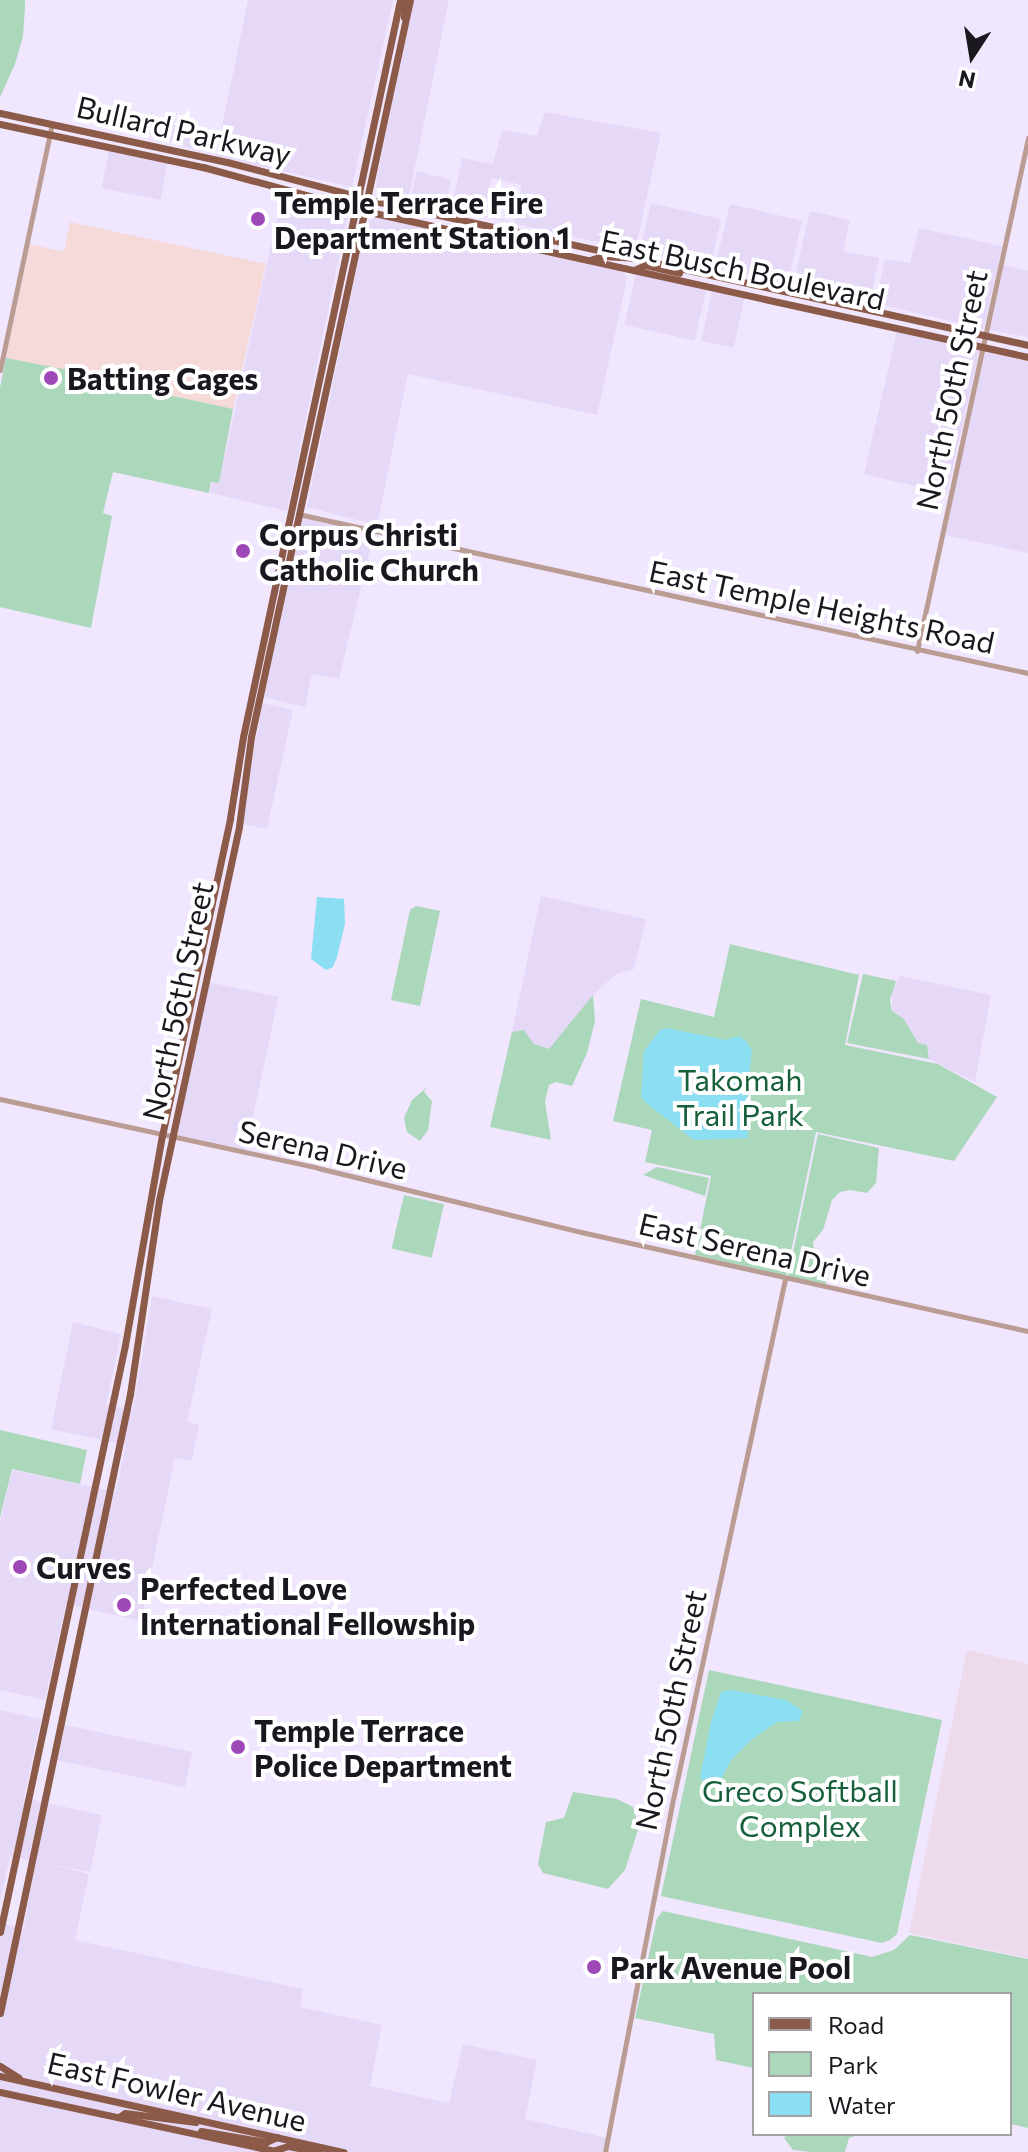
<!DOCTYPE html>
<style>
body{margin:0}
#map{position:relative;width:1028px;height:2152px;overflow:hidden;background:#f0e6fe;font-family:Commissioner,sans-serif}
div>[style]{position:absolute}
.built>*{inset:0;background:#e6d9f8;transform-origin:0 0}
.industrial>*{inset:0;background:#eddbec}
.education>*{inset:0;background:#f5dad9}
.green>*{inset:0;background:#abd7bb;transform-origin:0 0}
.water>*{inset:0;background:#8cdef3}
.tertiary>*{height:5px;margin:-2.5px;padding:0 2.5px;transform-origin:2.5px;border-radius:2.5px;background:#ba9c92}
.primary>*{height:7px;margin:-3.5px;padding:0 3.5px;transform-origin:3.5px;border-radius:3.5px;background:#8c5a49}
.dots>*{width:22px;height:22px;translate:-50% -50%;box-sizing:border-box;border:4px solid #fff;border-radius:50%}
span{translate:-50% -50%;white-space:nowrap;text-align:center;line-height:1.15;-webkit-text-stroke:8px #fff;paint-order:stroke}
.street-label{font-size:30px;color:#1a171f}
.poi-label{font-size:30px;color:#1a171f;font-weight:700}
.left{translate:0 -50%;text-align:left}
.park-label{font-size:30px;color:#155f3b}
.legend{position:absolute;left:752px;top:1992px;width:260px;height:144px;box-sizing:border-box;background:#fff;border:2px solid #a3a2a5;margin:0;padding:10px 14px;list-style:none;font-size:24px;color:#1a171f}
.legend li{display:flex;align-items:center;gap:16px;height:40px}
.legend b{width:40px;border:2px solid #a3a2a5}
.north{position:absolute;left:932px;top:16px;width:80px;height:80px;-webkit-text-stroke:6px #fff;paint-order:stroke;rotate:192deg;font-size:22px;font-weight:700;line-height:32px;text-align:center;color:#1a171f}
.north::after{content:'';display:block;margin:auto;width:28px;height:36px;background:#1a171f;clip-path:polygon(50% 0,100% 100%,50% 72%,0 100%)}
</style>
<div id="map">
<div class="built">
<i style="clip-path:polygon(248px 0,393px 0,352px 187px,216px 156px)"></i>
<i style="clip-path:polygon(414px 0,449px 0,408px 201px,384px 195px,377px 190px,376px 182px)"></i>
<i style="clip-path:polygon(evenodd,545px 112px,661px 133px,635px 250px,451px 210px,462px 158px,493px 164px,502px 130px,537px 136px,545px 112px,492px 178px,522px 185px,514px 222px,482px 215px,492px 178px)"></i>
<i style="clip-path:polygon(170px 120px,219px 131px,214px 154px,161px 140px)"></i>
<i style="left:109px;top:150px;width:60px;height:39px;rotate:11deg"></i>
<i style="clip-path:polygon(456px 156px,445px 209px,410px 201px,417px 171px,451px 180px)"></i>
<i style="clip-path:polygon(282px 195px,339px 210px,347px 218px,287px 511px,210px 493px,212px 482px,219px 483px)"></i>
<i style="left:651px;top:203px;width:72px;height:49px;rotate:13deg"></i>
<i style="left:730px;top:204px;width:74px;height:65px;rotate:13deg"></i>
<i style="clip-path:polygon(810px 211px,850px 220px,843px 251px,879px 258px,870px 302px,793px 285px)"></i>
<i style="clip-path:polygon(375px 217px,624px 272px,627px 279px,597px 415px,408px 374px,377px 525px,307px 507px,366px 224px)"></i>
<i style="clip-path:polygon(919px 228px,1002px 246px,984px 329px,875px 303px,885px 259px,910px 263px)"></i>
<i style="clip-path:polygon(1004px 265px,1028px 271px,1028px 337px,990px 330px)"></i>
<i style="left:636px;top:274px;width:72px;height:52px;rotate:13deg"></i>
<i style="left:712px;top:291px;width:33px;height:51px;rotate:12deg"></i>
<i style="left:897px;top:331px;width:85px;height:147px;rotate:13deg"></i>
<i style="clip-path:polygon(985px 351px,1028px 361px,1028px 553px,945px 535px)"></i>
<i style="clip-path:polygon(303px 517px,374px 533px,339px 679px,312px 674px,305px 707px,264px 697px)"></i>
<i style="clip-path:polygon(262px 703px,293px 710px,267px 829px,242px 824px)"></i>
<i style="clip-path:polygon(541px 896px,646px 919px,634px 969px,616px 974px,593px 995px,550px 1049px,545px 1050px,534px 1044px,524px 1030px,512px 1032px)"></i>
<i style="clip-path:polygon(900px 976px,991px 995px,975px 1082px,929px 1059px,929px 1050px,918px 1043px,904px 1019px,892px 1011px,892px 990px)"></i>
<i style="left:208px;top:982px;width:72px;height:157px;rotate:12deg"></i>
<i style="clip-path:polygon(152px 1296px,212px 1309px,187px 1422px,199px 1425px,192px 1461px,175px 1458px,141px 1621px,66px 1604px,45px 1700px,0 1690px,0 1524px,12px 1470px,116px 1492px,126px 1445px,51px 1429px,73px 1322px,121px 1334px,106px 1405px,133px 1410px)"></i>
<i style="clip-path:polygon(0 1710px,41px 1719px,24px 1798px,102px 1815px,90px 1872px,48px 1864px,89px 1874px,75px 1940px,303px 1989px,300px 2007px,382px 2025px,370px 2086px,449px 2103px,463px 2044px,537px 2060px,525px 2119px,607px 2138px,604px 2152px,0 2152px,0 1923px,24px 1928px,35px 1861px,10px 1856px,0 1901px)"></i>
<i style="left:65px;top:1725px;width:130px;height:36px;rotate:12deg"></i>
</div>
<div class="industrial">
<i style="clip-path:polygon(967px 1650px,1028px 1664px,1028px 1958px,909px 1933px)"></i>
</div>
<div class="education">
<i style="clip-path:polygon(70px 222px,266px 264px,233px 409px,163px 394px,165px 382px,112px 370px,110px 378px,6px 358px,30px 244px,64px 252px)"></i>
</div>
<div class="green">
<i style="clip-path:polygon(0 0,25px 0,25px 8px,23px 36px,15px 64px,0 97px)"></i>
<i style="clip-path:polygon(6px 358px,110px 378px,112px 370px,165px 383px,164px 394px,233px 409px,219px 483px,211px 482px,209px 493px,113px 472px,103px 513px,112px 516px,91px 628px,0 607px,0 388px)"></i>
<i style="clip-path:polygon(416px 906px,440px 911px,420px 1006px,391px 1000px,410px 910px)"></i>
<i style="clip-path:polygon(730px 944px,859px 975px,845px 1045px,938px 1064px,997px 1097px,954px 1161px,816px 1132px,786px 1276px,695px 1255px,711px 1176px,645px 1162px,652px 1130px,613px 1121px,641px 999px,714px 1017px)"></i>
<i style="clip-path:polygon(863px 974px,896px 981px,890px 1000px,892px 1011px,904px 1019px,918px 1043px,927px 1045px,929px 1059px,847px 1043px)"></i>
<i style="clip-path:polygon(593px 995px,595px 1021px,587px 1053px,572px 1086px,556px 1082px,549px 1085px,545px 1102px,551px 1140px,490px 1127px,512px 1032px,524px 1030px,534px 1044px,549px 1049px)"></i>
<i style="clip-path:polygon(427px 1087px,424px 1092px,432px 1101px,428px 1130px,420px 1141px,407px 1132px,404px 1118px,412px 1100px)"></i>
<i style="clip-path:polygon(818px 1134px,879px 1148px,876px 1183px,867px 1193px,850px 1190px,840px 1192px,832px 1200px,823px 1230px,813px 1242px,814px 1251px,826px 1262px,826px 1285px,788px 1276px)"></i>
<i style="clip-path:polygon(657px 1167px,709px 1178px,705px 1196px,643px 1175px)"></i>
<i style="left:404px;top:1195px;width:41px;height:55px;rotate:13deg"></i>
<i style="clip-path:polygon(0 1430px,87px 1450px,80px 1484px,12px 1469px,0 1518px)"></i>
<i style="clip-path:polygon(709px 1670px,942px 1720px,897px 1934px,890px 1940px,882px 1943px,661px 1896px)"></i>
<i style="clip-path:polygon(573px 1792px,617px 1799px,633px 1807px,639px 1827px,625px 1870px,608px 1889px,543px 1873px,538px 1864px,546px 1822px,564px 1818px)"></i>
<i style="clip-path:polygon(663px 1911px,872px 1957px,894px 1950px,910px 1935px,1028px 1959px,1028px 2128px,1010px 2124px,1010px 1994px,754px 1994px,754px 2068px,716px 2060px,714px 2034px,635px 2018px,657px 1918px)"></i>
<i style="clip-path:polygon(788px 2134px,857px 2134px,858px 2135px,849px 2138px,845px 2152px,812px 2152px,793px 2150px,784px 2138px)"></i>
</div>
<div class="water">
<i style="clip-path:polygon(317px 897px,344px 899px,345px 924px,337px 957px,333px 967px,326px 970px,311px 959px)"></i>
<i style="clip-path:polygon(666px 1028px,726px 1040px,739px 1036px,746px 1041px,752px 1051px,747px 1094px,748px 1138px,694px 1140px,645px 1102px,641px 1097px,644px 1051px,660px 1030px)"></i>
<i style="clip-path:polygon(731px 1690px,786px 1700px,803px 1711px,799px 1721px,777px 1722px,751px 1740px,731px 1760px,719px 1783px,711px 1786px,700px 1778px,711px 1722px,721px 1692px)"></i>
</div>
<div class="tertiary">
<i style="left:0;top:370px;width:251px;rotate:-78.1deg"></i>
<i style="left:298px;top:514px;width:747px;rotate:12.29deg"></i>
<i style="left:917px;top:651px;width:525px;rotate:-77.79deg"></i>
<i style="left:0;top:1099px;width:325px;rotate:12.2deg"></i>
<i style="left:318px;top:1168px;width:271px;rotate:13.7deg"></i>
<i style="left:581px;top:1232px;width:458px;rotate:12.5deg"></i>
<i style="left:605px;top:2152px;width:354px;rotate:-79.1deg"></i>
<i style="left:672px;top:1804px;width:537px;rotate:-77.85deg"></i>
</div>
<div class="primary">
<i style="left:404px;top:17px;width:17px;rotate:-87deg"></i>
<i style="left:0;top:113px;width:232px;rotate:12.2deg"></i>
<i style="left:227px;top:162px;width:158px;rotate:14.7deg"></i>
<i style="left:380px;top:202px;width:664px;rotate:12.44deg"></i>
<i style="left:0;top:124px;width:208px;rotate:12deg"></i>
<i style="left:203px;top:167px;width:168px;rotate:15.2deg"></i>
<i style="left:365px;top:211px;width:679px;rotate:12.42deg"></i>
<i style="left:590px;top:260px;width:13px;rotate:-18deg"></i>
<i style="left:602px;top:256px;width:33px;rotate:3deg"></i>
<i style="left:634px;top:270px;width:12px;rotate:-24deg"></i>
<i style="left:645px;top:265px;width:35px;rotate:13deg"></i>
<i style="left:0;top:1932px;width:600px;rotate:-77.98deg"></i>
<i style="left:125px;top:1345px;width:212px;rotate:-80deg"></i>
<i style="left:162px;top:1136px;width:325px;rotate:-77.9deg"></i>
<i style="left:230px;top:818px;width:82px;rotate:-80.9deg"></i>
<i style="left:243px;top:737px;width:754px;rotate:-77.97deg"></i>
<i style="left:0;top:2013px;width:633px;rotate:-78.14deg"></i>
<i style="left:130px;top:1394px;width:196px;rotate:-81.5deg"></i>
<i style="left:159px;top:1200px;width:382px;rotate:-77.9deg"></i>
<i style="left:239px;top:826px;width:90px;rotate:-82.3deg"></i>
<i style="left:251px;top:737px;width:754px;rotate:-77.83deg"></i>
<i style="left:0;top:2066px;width:22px;rotate:32deg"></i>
<i style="left:0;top:2076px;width:352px;rotate:12.5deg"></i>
<i style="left:0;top:2092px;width:286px;rotate:12.1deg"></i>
<i style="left:119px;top:2117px;width:7px;rotate:-34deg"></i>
<i style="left:125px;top:2113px;width:71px;rotate:7.3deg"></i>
<i style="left:201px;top:2131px;width:66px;rotate:9.6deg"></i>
<i style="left:266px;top:2142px;width:12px;rotate:-24deg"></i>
<i style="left:275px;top:2150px;width:14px;rotate:-17deg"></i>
<i style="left:288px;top:2146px;width:32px;rotate:11deg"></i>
</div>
<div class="dots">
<i style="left:258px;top:219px;background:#9d48b6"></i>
<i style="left:51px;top:378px;background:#9d48b6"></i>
<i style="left:243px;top:551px;background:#9d48b6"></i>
<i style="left:20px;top:1567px;background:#9d48b6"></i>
<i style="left:124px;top:1605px;background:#9d48b6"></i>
<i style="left:238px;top:1747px;background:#9d48b6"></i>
<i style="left:594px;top:1967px;background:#9d48b6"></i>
</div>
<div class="street-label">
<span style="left:184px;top:130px;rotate:13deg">Bullard Parkway</span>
<span style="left:743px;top:269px;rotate:12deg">East Busch Boulevard</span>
<span style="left:951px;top:390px;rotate:-78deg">North 50th Street</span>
<span style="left:822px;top:606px;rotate:12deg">East Temple Heights Road</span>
<span style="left:177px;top:1001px;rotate:-78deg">North 56th Street</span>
<span style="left:323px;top:1149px;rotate:13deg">Serena Drive</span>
<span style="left:755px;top:1249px;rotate:13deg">East Serena Drive</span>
<span style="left:670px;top:1710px;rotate:-78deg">North 50th Street</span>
<span style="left:177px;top:2091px;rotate:13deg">East Fowler Avenue</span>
</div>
<div class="poi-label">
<span class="left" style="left:274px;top:219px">Temple Terrace Fire<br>Department Station 1</span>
<span class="left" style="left:67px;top:378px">Batting Cages</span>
<span class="left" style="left:259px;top:551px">Corpus Christi<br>Catholic Church</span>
<span class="left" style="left:36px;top:1567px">Curves</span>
<span class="left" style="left:140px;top:1605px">Perfected Love<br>International Fellowship</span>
<span class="left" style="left:254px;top:1747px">Temple Terrace<br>Police Department</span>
<span class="left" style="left:610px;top:1967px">Park Avenue Pool</span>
</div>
<div class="park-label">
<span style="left:740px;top:1096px">Takomah<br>Trail Park</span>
<span style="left:800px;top:1807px">Greco Softball<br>Complex</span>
</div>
<ul class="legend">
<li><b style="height:10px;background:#8c5a49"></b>Road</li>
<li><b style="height:22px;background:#abd7bb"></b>Park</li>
<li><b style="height:22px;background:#8cdef3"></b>Water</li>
</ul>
<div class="north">N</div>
</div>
